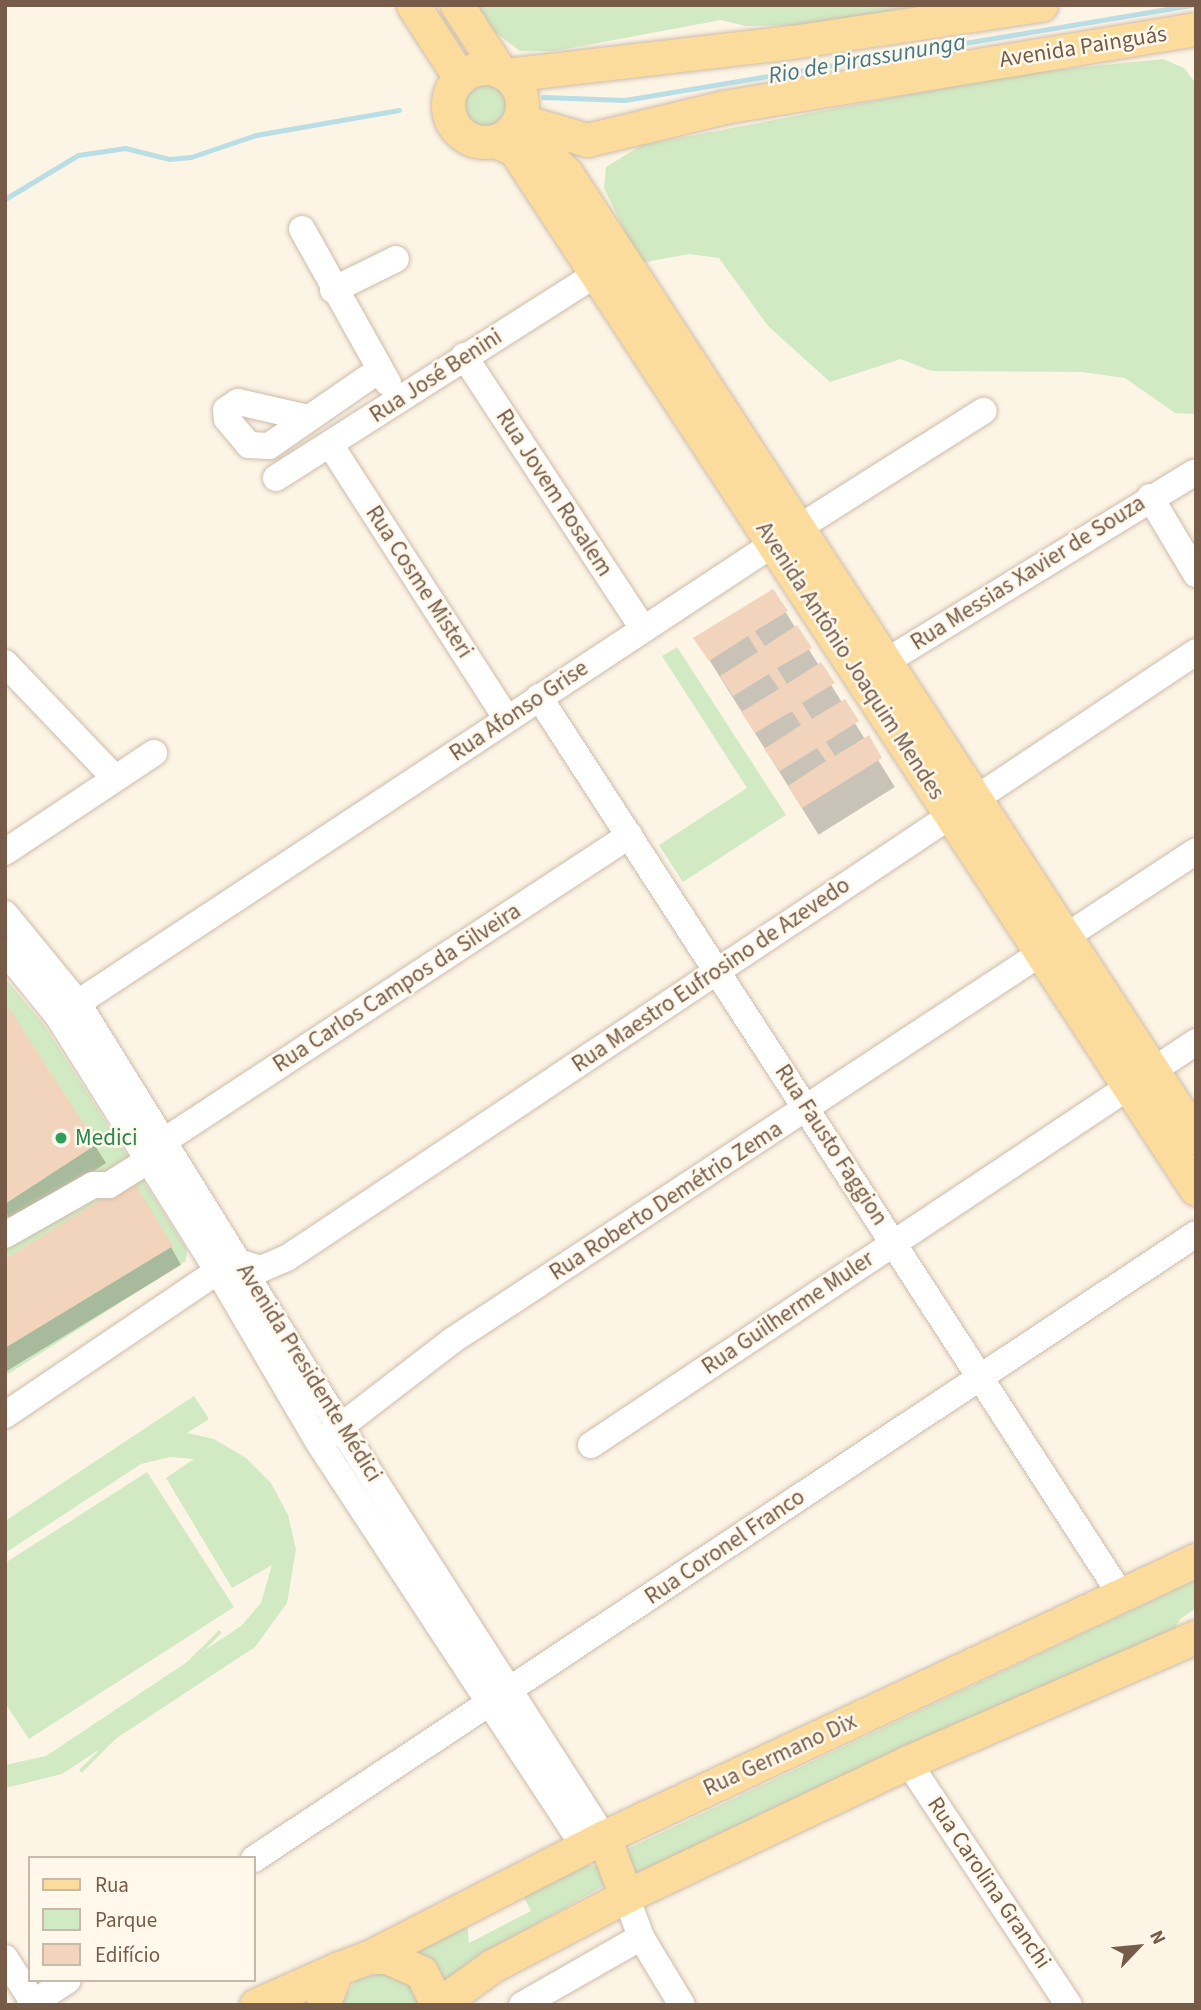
<!DOCTYPE html>
<meta charset="utf-8">
<style>
body{margin:0}
#map{position:relative;width:1201px;height:2010px;overflow:hidden;background:#fcf4e5;font-family:"Source Sans 3",sans-serif}
div>[style]{position:absolute}
.green>*{inset:0;background:#d1eac3;transform-origin:0 0}
.round{border-radius:50%}
.shadow>*{inset:0;background:#0003;transform-origin:0 0}
.stream>*{height:5px;margin:-2.5px;padding:0 2.5px;transform-origin:2.5px;border-radius:2.5px;background:#b9dee6}
.building>*{inset:0;background:#f2d4bc}
.roads{filter:drop-shadow(0 0 2px #cebcab) drop-shadow(0 0 2px #cebcab)}
.minor>*{height:26px;margin:-13px;padding:0 13px;transform-origin:13px;border-radius:13px;background:#fff}
.major>*{height:33px;margin:-16.5px;padding:0 16.5px;transform-origin:16.5px;border-radius:16.5px;background:#fcdc9c}
.major>.ring{margin:-16.5px;padding:0;box-sizing:content-box;background:none;border:33px solid #fcdc9c;border-radius:50%}
.dots>*{width:19px;height:19px;translate:-50% -50%;box-sizing:border-box;border:4px solid #fff8eb;border-radius:50%}
span{translate:-50% -50%;white-space:nowrap;text-align:center;line-height:1.15;-webkit-text-stroke:5px #fff8eb;paint-order:stroke}
.street-label{font-size:23px;color:#765b49}
.leisure-label{font-size:23px;color:#27864d}
.left{translate:0 -50%;text-align:left}
.water-label{font-size:24px;color:#437a89;font-style:italic}
.frame{position:absolute;inset:0;border:7px solid #765b49;pointer-events:none}
.legend{position:absolute;left:28px;top:1856px;width:228px;height:126px;box-sizing:border-box;background:#fff8eb;border:2px solid #c8b9aa;margin:0;padding:9px 12px;list-style:none;font-size:21px;color:#765b49}
.legend li{display:flex;align-items:center;gap:14px;height:35px}
.legend b{width:35px;border:2px solid #c8b9aa}
.north{position:absolute;left:1103px;top:1912px;width:70px;height:70px;-webkit-text-stroke:5px #fff8eb;paint-order:stroke;rotate:64deg;font-size:19px;font-weight:700;line-height:28px;text-align:center;color:#765b49}
.north::after{content:'';display:block;margin:auto;width:24px;height:32px;background:#765b49;clip-path:polygon(50% 0,100% 100%,50% 72%,0 100%)}
</style>
<div id="map">
<div class="green">
<i style="clip-path:polygon(474px 5px,930px 5px,799px 25px,746px 26px,721px 20px,555px 51px,520px 51px,487px 26px)"></i>
<i style="clip-path:polygon(1163px 59px,1184px 68px,1194px 81px,1196px 414px,1175px 413px,1125px 378px,1082px 372px,931px 371px,901px 359px,830px 382px,768px 326px,719px 258px,689px 254px,640px 263px,604px 188px,606px 167px,642px 145px,1017px 74px)"></i>
<i class="round" style="left:458px;top:78px;width:52px;height:52px"></i>
<i style="clip-path:polygon(677px 647px,786px 815px,683px 882px,659px 845px,747px 788px,662px 656px)"></i>
<i style="clip-path:polygon(5px 978px,45px 1026px,187px 1250px,186px 1261px,5px 1376px)"></i>
<i style="clip-path:polygon(194px 1396px,209px 1419px,187px 1433px,214px 1439px,246px 1458px,271px 1483px,288px 1515px,296px 1549px,287px 1603px,255px 1647px,62px 1774px,5px 1788px,5px 1765px,46px 1756px,241px 1626px,261px 1603px,272px 1565px,232px 1588px,166px 1478px,194px 1459px,170px 1457px,141px 1464px,5px 1553px,5px 1521px)"></i>
<i style="clip-path:polygon(147px 1472px,234px 1607px,29px 1739px,5px 1703px,5px 1563px)"></i>
<i style="clip-path:polygon(1196px 1580px,1196px 1608px,1180px 1619px,1173px 1632px,642px 1872px,631px 1871px,625px 1850px)"></i>
<i style="left:219px;top:1630px;width:4px;height:198px;rotate:45deg"></i>
<i style="clip-path:polygon(587px 1865px,601px 1866px,607px 1884px,487px 1952px,445px 1988px,414px 1952px,467px 1921px,469px 1943px,531px 1911px,524px 1897px)"></i>
<i style="clip-path:polygon(384px 1972px,410px 1984px,422px 2005px,340px 2005px,356px 1980px)"></i>
</div>
<div class="shadow">
<i style="left:773px;top:592px;width:230px;height:90px;rotate:58deg"></i>
<i style="clip-path:polygon(7px 1007px,106px 1163px,13px 1223px,5px 1212px)"></i>
<i style="clip-path:polygon(171px 1247px,181px 1265px,5px 1372px,5px 1261px)"></i>
</div>
<div class="stream">
<i style="left:543px;top:97px;width:82px;rotate:2.1deg"></i>
<i style="left:625px;top:100px;width:574px;rotate:-9.53deg"></i>
<i style="left:5px;top:199px;width:85px;rotate:-31.1deg"></i>
<i style="left:78px;top:155px;width:48px;rotate:-8.5deg"></i>
<i style="left:125px;top:148px;width:45px;rotate:14deg"></i>
<i style="left:169px;top:159px;width:22px;rotate:-5deg"></i>
<i style="left:191px;top:157px;width:69px;rotate:-18.7deg"></i>
<i style="left:256px;top:135px;width:145px;rotate:-9.9deg"></i>
</div>
<div class="building">
<i style="clip-path:polygon(773px 589px,788px 611px,755px 631px,765px 646px,797px 625px,812px 648px,777px 668px,787px 684px,821px 662px,835px 683px,802px 703px,812px 719px,845px 699px,859px 721px,826px 742px,835px 756px,869px 735px,882px 758px,802px 808px,788px 786px,826px 761px,817px 748px,780px 771px,764px 749px,801px 725px,792px 711px,755px 733px,741px 712px,779px 689px,769px 674px,733px 696px,720px 676px,758px 652px,748px 636px,709px 661px,693px 638px)"></i>
<i style="clip-path:polygon(7px 1005px,97px 1144px,5px 1204px,5px 1006px)"></i>
<i style="clip-path:polygon(133px 1180px,173px 1246px,5px 1348px,5px 1259px)"></i>
</div>
<div class="roads">
<div class="minor">
<i style="left:302px;top:229px;width:176px;rotate:60.8deg"></i>
<i style="left:333px;top:290px;width:70px;rotate:-26.2deg"></i>
<i style="left:464px;top:356px;width:326px;rotate:56.7deg"></i>
<i style="left:308px;top:418px;width:72px;rotate:-167.1deg"></i>
<i style="left:238px;top:402px;width:14px;rotate:146deg"></i>
<i style="left:226px;top:410px;width:9px;rotate:84deg"></i>
<i style="left:227px;top:419px;width:34px;rotate:50deg"></i>
<i style="left:249px;top:445px;width:20px;rotate:3deg"></i>
<i style="left:269px;top:446px;width:134px;rotate:-34.6deg"></i>
<i style="left:331px;top:446px;width:325px;rotate:57.2deg"></i>
<i style="left:276px;top:478px;width:379px;rotate:-32.5deg"></i>
<i style="left:1150px;top:497px;width:90px;rotate:59.1deg"></i>
<i style="left:5px;top:663px;width:159px;rotate:46.3deg"></i>
<i style="left:869px;top:672px;width:382px;rotate:-31.5deg"></i>
<i style="left:539px;top:697px;width:1070px;rotate:57.05deg"></i>
<i style="left:5px;top:852px;width:179px;rotate:-33.6deg"></i>
<i style="left:5px;top:914px;width:114px;rotate:50.7deg"></i>
<i style="left:77px;top:1002px;width:501px;rotate:58.21deg"></i>
<i style="left:341px;top:1428px;width:486px;rotate:57.3deg"></i>
<i style="left:5px;top:951px;width:84px;rotate:50.8deg"></i>
<i style="left:58px;top:1016px;width:301px;rotate:57.9deg"></i>
<i style="left:218px;top:1271px;width:199px;rotate:59.6deg"></i>
<i style="left:319px;top:1443px;width:483px;rotate:56.7deg"></i>
<i style="left:58px;top:1016px;width:857px;rotate:-33.43deg"></i>
<i style="left:773px;top:544px;width:249px;rotate:-32.3deg"></i>
<i style="left:164px;top:1141px;width:557px;rotate:-33.29deg"></i>
<i style="left:5px;top:1235px;width:101px;rotate:-29.6deg"></i>
<i style="left:93px;top:1185px;width:16px"></i>
<i style="left:109px;top:1185px;width:64px;rotate:-32.2deg"></i>
<i style="left:5px;top:1415px;width:257px;rotate:-34.1deg"></i>
<i style="left:218px;top:1271px;width:24px;rotate:-19deg"></i>
<i style="left:241px;top:1263px;width:21px;rotate:17deg"></i>
<i style="left:261px;top:1269px;width:28px;rotate:-23deg"></i>
<i style="left:287px;top:1258px;width:1092px;rotate:-33.69deg"></i>
<i style="left:327px;top:1437px;width:159px;rotate:-37.6deg"></i>
<i style="left:453px;top:1340px;width:889px;rotate:-33.35deg"></i>
<i style="left:591px;top:1445px;width:727px;rotate:-33.67deg"></i>
<i style="left:908px;top:1762px;width:291px;rotate:56.5deg"></i>
<i style="left:254px;top:1859px;width:1130px;rotate:-33.56deg"></i>
<i style="left:626px;top:1896px;width:44px;rotate:69.9deg"></i>
<i style="left:641px;top:1937px;width:79px;rotate:58.9deg"></i>
<i style="left:5px;top:1958px;width:56px;rotate:57.4deg"></i>
<i style="left:30px;top:2005px;width:45px;rotate:-33.3deg"></i>
<i style="left:522px;top:2005px;width:137px;rotate:-29.7deg"></i>
</div>
<div class="major">
<i style="left:413px;top:5px;width:87px;rotate:57.2deg"></i>
<i style="left:457px;top:5px;width:77px;rotate:57.1deg"></i>
<i class="ring" style="left:448px;top:68px;width:41px;height:41px"></i>
<i style="left:507px;top:75px;width:287px;rotate:-6.6deg"></i>
<i style="left:792px;top:42px;width:252px;rotate:-8.5deg"></i>
<i style="left:519px;top:120px;width:71px;rotate:16.4deg"></i>
<i style="left:587px;top:140px;width:141px;rotate:-13.5deg"></i>
<i style="left:724px;top:107px;width:478px;rotate:-9.4deg"></i>
<i style="left:517px;top:125px;width:69px;rotate:44.4deg"></i>
<i style="left:566px;top:173px;width:1152px;rotate:56.83deg"></i>
<i style="left:496px;top:141px;width:21px;rotate:25deg"></i>
<i style="left:515px;top:150px;width:1242px;rotate:56.76deg"></i>
<i style="left:604px;top:1837px;width:63px;rotate:69.6deg"></i>
<i style="left:369px;top:1957px;width:264px;rotate:-27.1deg"></i>
<i style="left:604px;top:1837px;width:654px;rotate:-25.08deg"></i>
<i style="left:256px;top:2005px;width:89px;rotate:-24deg"></i>
<i style="left:337px;top:1969px;width:34px;rotate:-21deg"></i>
<i style="left:369px;top:1957px;width:18px"></i>
<i style="left:387px;top:1957px;width:37px;rotate:24deg"></i>
<i style="left:421px;top:1972px;width:37px;rotate:63deg"></i>
<i style="left:438px;top:2005px;width:67px;rotate:-35.8deg"></i>
<i style="left:492px;top:1966px;width:151px;rotate:-27.6deg"></i>
<i style="left:626px;top:1896px;width:312px;rotate:-25.4deg"></i>
<i style="left:908px;top:1762px;width:314px;rotate:-23.5deg"></i>
<i style="left:323px;top:2005px;width:39px;rotate:-69deg"></i>
</div>
</div>
<div class="dots">
<i style="left:61px;top:1138px;background:#2e9e5b"></i>
</div>
<div class="street-label">
<span style="left:1083px;top:47px;rotate:-9deg">Avenida Painguás</span>
<span style="left:436px;top:376px;rotate:-33deg">Rua José Benini</span>
<span style="left:554px;top:493px;rotate:57deg">Rua Jovem Rosalem</span>
<span style="left:1028px;top:573px;rotate:-32deg">Rua Messias Xavier de Souza</span>
<span style="left:419px;top:582px;rotate:57deg">Rua Cosme Misteri</span>
<span style="left:850px;top:661px;rotate:57deg">Avenida Antônio Joaquim Mendes</span>
<span style="left:519px;top:711px;rotate:-34deg">Rua Afonso Grise</span>
<span style="left:711px;top:975px;rotate:-34deg">Rua Maestro Eufrosino de Azevedo</span>
<span style="left:397px;top:988px;rotate:-33deg">Rua Carlos Campos da Silveira</span>
<span style="left:831px;top:1145px;rotate:57deg">Rua Fausto Faggion</span>
<span style="left:666px;top:1201px;rotate:-33deg">Rua Roberto Demétrio Zema</span>
<span style="left:788px;top:1313px;rotate:-34deg">Rua Guilherme Muler</span>
<span style="left:309px;top:1373px;rotate:58deg">Avenida Presidente Médici</span>
<span style="left:725px;top:1547px;rotate:-34deg">Rua Coronel Franco</span>
<span style="left:780px;top:1755px;rotate:-25deg">Rua Germano Dix</span>
<span style="left:989px;top:1883px;rotate:56deg">Rua Carolina Granchi</span>
</div>
<div class="leisure-label">
<span class="left" style="left:75px;top:1138px">Medici</span>
</div>
<div class="water-label">
<span style="left:867px;top:59px;rotate:-10deg">Rio de Pirassununga</span>
</div>
<div class="frame"></div>
<ul class="legend">
<li><b style="height:9px;background:#fcdc9c"></b>Rua</li>
<li><b style="height:19px;background:#d1eac3"></b>Parque</li>
<li><b style="height:19px;background:#f2d4bc"></b>Edifício</li>
</ul>
<div class="north">N</div>
</div>
